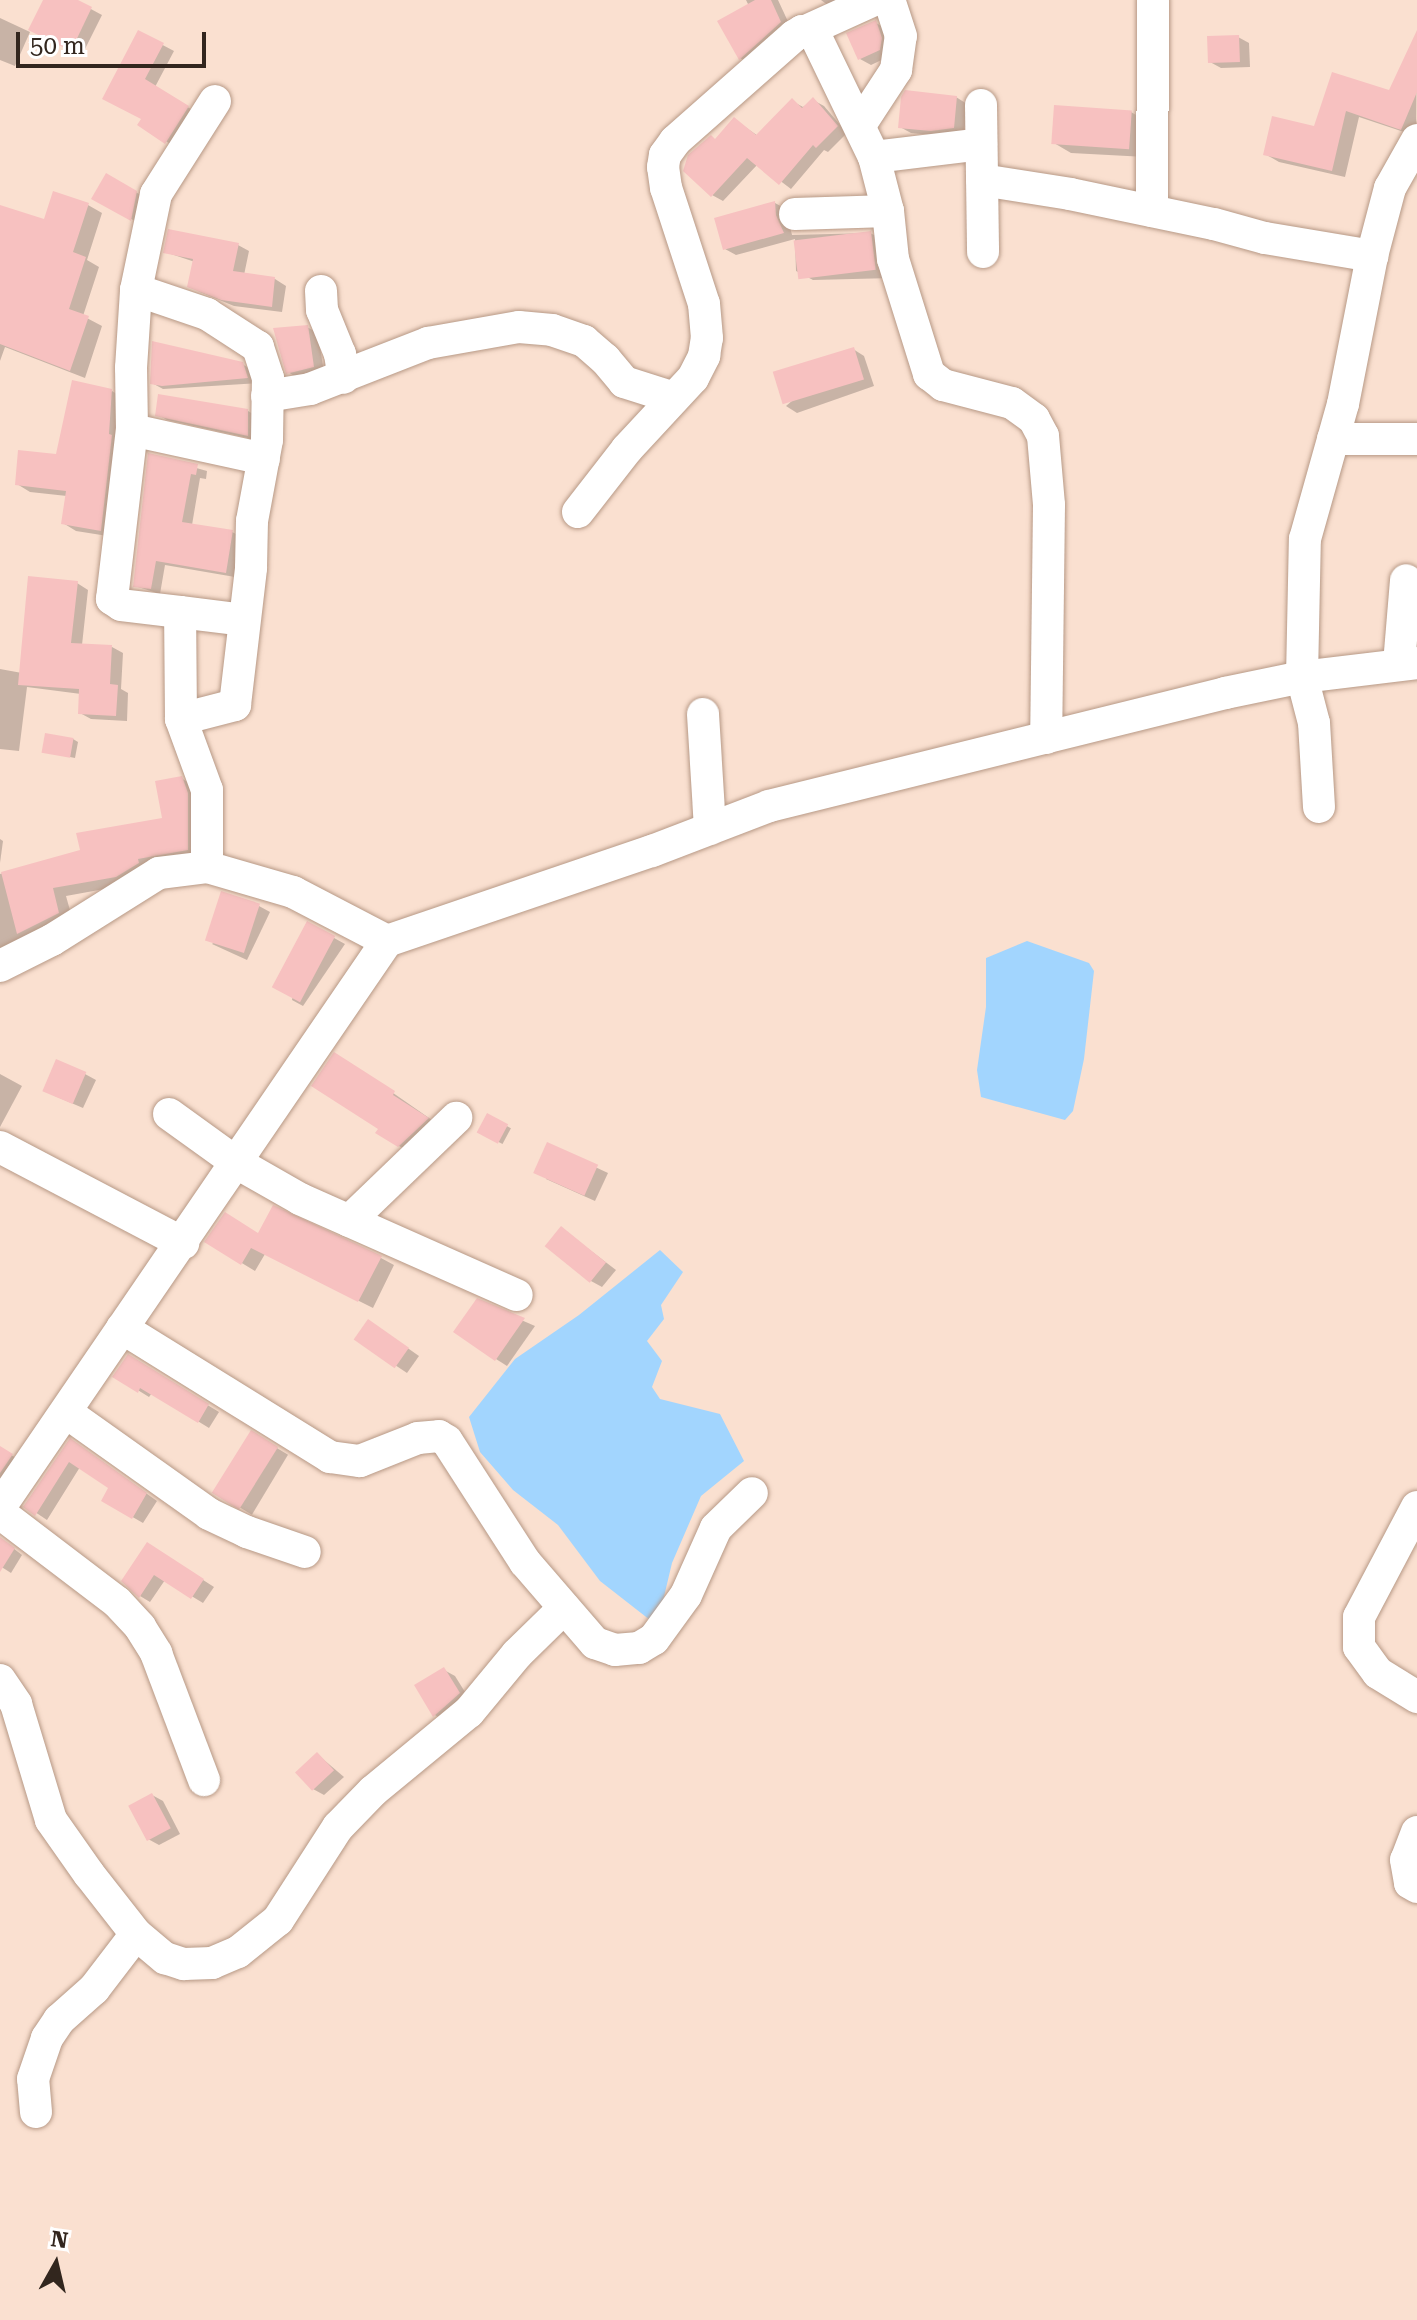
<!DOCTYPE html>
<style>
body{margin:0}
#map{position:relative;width:1417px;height:2320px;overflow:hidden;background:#fae0d0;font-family:"Roboto Serif",serif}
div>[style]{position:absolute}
.water>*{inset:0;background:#a2d5fe}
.shadow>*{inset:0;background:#0003;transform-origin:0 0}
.building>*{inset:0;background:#f7c1c0;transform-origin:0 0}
.roads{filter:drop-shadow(0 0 2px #b79986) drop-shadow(0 0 2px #b79986)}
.minor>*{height:32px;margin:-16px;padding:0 16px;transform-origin:16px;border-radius:16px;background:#fff}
span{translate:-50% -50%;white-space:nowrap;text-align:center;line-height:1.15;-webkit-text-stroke:6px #fff;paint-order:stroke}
.north{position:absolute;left:16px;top:2224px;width:80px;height:80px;-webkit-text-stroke:6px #fff;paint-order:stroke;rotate:8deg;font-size:22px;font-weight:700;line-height:32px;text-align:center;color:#32261e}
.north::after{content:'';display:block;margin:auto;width:28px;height:36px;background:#32261e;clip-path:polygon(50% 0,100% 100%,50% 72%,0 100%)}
.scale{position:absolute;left:16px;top:32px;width:190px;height:36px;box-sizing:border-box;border:4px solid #32261e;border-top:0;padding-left:10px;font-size:24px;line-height:28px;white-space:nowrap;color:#32261e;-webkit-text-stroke:6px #fff;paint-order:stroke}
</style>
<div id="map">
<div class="water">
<i style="clip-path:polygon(1027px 941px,1089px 963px,1094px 971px,1084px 1059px,1073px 1111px,1065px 1120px,981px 1097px,977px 1070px,986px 1007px,986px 958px)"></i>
<i style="clip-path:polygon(660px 1250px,683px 1272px,661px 1305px,664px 1319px,647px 1341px,662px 1361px,652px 1387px,660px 1399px,720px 1414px,744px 1461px,701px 1496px,672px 1563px,662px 1605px,650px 1620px,600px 1581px,558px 1525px,513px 1490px,480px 1452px,469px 1417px,515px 1359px,579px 1315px)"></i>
</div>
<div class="shadow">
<i style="clip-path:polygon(45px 0,74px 0,102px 15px,82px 55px,42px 36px)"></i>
<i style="clip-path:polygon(746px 0,778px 0,791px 28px,751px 64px,740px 58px,749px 6px)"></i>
<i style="clip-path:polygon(821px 0,852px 0,833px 9px)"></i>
<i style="clip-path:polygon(0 18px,30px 32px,15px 66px,0 60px)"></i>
<i style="clip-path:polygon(876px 23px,887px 29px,890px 56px,871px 65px,860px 59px)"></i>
<i style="clip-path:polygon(138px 32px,174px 51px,155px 87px,199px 114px,177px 148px,140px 125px,143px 119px)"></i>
<i style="clip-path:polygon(1417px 35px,1416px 136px,1359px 117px,1345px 177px,1279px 162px,1265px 154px,1316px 128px,1334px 74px,1390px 93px)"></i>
<i style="clip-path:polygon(1238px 37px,1249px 43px,1250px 67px,1221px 68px,1210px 62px)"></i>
<i style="clip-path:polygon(956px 97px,967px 104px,964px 134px,943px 136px,911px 133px,900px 127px)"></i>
<i style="clip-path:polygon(813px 100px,824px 106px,847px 133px,828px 152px,824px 150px,791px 189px,758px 164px,723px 201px,712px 195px,716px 140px,734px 119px,758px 136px,792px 101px,803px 107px)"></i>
<i style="clip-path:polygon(1131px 112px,1148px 122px,1146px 157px,1071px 153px,1054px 143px)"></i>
<i style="clip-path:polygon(107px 176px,148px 199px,142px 225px,94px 198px)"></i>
<i style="clip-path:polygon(775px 203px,786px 209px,792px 235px,870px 233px,888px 242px,893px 278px,813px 280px,796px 271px,795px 239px,736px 255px,725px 249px)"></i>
<i style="clip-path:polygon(88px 205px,102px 213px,87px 260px,99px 267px,83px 316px,102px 326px,85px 378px,5px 347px,0 361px,0 207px,45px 222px)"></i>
<i style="clip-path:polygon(238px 245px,249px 251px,244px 275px,275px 279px,286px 286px,282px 312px,234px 306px,200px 292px,189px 286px,195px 262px,165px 252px)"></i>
<i style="clip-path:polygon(307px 327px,318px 333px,324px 373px,299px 379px,288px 372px)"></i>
<i style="clip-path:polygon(154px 343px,242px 364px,254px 371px,258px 383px,163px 389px,152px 383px)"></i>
<i style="clip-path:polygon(853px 349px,864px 356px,874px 386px,797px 413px,786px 406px)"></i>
<i style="clip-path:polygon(112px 391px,125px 399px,114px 537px,76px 531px,63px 523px,67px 496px,30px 492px,17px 484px,58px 456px)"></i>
<i style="clip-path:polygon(248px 411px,258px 417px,257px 440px,167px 420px,157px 414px)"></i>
<i style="clip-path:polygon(150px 455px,207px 471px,206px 479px,200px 478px,192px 525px,232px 532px,242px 537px,235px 577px,165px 565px,160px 594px,135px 586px)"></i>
<i style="clip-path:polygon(77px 583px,88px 590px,82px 645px,112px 647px,123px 653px,121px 689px,128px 693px,127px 721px,91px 719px,80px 713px,81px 694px,27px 687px,19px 751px,0 749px,0 669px,22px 673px)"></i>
<i style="clip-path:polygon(73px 739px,78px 742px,75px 758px,45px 752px)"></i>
<i style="clip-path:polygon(181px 778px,196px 787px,202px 858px,132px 884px,66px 896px,73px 921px,0 949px,0 874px,82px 852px,164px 820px)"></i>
<i style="clip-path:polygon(0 839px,3px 841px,0 863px)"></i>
<i style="clip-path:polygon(259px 906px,270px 912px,247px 960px,212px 944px)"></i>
<i style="clip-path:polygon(307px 923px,345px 944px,303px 1006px,292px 1000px)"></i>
<i style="clip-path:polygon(350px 1063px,442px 1127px,414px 1154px,399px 1146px,380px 1129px)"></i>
<i style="clip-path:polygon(0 1074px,22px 1086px,0 1127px)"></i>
<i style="clip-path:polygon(85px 1074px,96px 1080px,83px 1108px,55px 1096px)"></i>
<i style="left:488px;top:1116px;width:26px;height:18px;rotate:28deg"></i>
<i style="clip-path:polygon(548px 1145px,608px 1173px,595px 1201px,546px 1179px)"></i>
<i style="clip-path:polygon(561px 1228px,616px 1270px,602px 1287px,591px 1281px)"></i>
<i style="clip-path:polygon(259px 1235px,381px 1258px,394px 1265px,373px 1308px,265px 1254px,255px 1271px,207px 1242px)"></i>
<i style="clip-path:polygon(478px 1301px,535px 1326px,507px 1366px,496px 1359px)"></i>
<i style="clip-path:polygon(379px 1328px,419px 1356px,407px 1373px,356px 1339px)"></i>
<i style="clip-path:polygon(128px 1357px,219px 1412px,209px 1428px,152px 1393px,149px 1397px,115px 1376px)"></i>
<i style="left:252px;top:1433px;width:42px;height:70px;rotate:31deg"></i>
<i style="clip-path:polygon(81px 1447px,157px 1501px,143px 1523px,103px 1500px,111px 1488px,80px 1467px,47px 1520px,26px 1506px)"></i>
<i style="clip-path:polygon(0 1448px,29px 1466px,0 1505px)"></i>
<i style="clip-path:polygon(0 1538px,22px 1555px,11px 1573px,0 1566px)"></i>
<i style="clip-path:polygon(158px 1551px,214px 1587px,203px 1603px,165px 1580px,150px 1602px,140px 1596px)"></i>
<i style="clip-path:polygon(444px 1670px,455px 1676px,470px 1700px,445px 1722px,435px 1715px)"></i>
<i style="clip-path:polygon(317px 1754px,344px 1777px,324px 1795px,313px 1789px)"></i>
<i style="clip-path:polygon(152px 1795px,163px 1801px,180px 1834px,159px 1845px,148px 1839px)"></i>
</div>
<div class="building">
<i style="clip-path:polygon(43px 0,78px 0,92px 7px,71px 51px,28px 30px)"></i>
<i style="clip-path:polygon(755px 0,771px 0,781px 22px,739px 60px,717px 21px)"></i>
<i style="clip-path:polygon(876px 20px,882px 38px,880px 50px,858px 60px,846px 33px)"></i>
<i style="clip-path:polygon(138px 30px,164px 43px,145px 79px,189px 106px,165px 144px,137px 125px,141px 119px,102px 99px)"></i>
<i style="clip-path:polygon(1417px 30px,1417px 92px,1401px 130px,1346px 111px,1332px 171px,1263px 155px,1272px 116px,1314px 126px,1332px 72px,1389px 90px)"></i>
<i style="left:1239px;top:35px;width:27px;height:32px;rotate:88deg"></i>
<i style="clip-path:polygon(905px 90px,957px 96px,954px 128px,931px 131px,898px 128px,901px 97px)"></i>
<i style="clip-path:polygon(813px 97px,838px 126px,816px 148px,813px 145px,779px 185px,747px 158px,711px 197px,683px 171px,688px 155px,711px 135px,715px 139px,734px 117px,756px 135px,792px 98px,802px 108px)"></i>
<i style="left:1054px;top:105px;width:78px;height:39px;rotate:4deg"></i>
<i style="clip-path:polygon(106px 173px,137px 191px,131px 221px,91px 199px)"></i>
<i style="clip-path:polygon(53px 191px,89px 203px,73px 252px,86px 257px,69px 309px,89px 316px,70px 371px,0 344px,0 205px,44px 219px)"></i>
<i style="clip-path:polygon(775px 201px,776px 215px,784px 233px,723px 250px,714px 218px)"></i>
<i style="clip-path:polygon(168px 229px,239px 243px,233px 271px,275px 277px,272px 307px,221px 300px,187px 287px,193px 259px,163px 253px)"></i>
<i style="left:871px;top:231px;width:39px;height:78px;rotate:83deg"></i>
<i style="clip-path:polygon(308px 325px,314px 367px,286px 374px,273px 328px)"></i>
<i style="clip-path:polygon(152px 341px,243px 362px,248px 378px,162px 386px,150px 384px)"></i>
<i style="left:854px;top:347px;width:34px;height:85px;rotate:73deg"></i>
<i style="clip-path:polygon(72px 380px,112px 389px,109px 434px,112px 435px,101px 531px,61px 524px,66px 491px,15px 485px,18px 450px,56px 454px)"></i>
<i style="clip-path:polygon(158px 394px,248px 409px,248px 436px,155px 416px)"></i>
<i style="clip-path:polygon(148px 453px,198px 464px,196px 475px,191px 474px,182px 522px,233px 530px,226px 573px,156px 561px,151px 589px,133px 587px)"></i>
<i style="clip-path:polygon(28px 576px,78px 581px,71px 643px,112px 645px,110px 684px,118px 685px,116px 716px,78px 714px,79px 689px,18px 685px)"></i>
<i style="left:45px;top:733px;width:29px;height:20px;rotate:10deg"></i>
<i style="clip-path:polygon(182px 776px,188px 793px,188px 850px,138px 859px,139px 863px,116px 877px,53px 888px,59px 913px,17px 934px,1px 872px,80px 850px,76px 833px,162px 818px,155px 781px)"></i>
<i style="left:221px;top:891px;width:41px;height:52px;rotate:18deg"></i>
<i style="left:307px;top:921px;width:32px;height:75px;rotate:28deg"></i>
<i style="clip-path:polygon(334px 1052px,395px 1091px,393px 1095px,429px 1118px,398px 1147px,375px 1133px,378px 1129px,311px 1086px)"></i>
<i style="left:56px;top:1059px;width:33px;height:35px;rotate:23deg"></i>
<i style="left:487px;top:1113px;width:24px;height:22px;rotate:28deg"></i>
<i style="left:547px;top:1142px;width:56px;height:34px;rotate:24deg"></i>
<i style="clip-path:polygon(273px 1205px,382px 1256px,358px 1302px,251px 1248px,241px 1265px,204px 1242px,225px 1212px,258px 1233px)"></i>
<i style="left:561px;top:1226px;width:58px;height:26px;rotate:39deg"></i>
<i style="clip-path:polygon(477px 1298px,525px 1318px,495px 1361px,453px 1332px)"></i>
<i style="left:368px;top:1319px;width:50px;height:25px;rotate:35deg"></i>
<i style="clip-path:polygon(128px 1354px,209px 1404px,198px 1423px,140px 1388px,138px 1393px,112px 1377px)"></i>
<i style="left:251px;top:1430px;width:32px;height:74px;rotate:32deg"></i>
<i style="clip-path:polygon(70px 1438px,147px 1493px,132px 1519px,101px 1501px,108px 1488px,69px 1462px,35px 1516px,23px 1507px)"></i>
<i style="clip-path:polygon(0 1446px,13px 1454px,0 1473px)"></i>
<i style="clip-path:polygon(0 1537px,15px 1548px,0 1572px)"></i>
<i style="clip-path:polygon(147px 1542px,204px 1579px,191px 1599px,154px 1575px,139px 1598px,121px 1581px)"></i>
<i style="clip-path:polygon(444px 1667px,460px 1693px,433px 1717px,414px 1685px)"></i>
<i style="left:317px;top:1752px;width:25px;height:30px;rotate:47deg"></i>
<i style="left:152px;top:1793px;width:40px;height:27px;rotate:62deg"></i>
</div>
<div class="roads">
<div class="minor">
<i style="left:808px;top:30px;width:72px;rotate:-24.4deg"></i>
<i style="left:981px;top:105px;width:147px;rotate:89.2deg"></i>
<i style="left:860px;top:125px;width:66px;rotate:-56.8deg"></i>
<i style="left:896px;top:70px;width:34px;rotate:-82deg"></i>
<i style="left:901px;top:36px;width:38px;rotate:-108deg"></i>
<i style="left:874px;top:157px;width:108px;rotate:-6.9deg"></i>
<i style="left:982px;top:180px;width:89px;rotate:9deg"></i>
<i style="left:1070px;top:194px;width:147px;rotate:11.8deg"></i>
<i style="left:1214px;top:224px;width:53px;rotate:15.4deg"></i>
<i style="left:1265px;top:238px;width:109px;rotate:9.5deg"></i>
<i style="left:1152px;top:211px;width:211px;rotate:-89.7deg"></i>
<i style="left:795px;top:214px;width:93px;rotate:-1.8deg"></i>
<i style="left:321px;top:291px;width:19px;rotate:87deg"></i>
<i style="left:322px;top:310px;width:48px;rotate:67.8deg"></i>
<i style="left:340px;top:354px;width:24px;rotate:81deg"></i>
<i style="left:267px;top:396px;width:44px;rotate:-9.2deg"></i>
<i style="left:310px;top:389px;width:127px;rotate:-21.3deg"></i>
<i style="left:428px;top:343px;width:92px;rotate:-10deg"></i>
<i style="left:519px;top:327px;width:33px;rotate:5deg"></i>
<i style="left:552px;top:330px;width:34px;rotate:19deg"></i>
<i style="left:584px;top:341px;width:28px;rotate:41deg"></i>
<i style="left:605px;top:359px;width:30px;rotate:50deg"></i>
<i style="left:624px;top:382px;width:52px;rotate:17.7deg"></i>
<i style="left:132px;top:430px;width:62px;rotate:-90.9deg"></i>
<i style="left:131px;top:368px;width:78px;rotate:-86.3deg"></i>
<i style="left:1333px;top:439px;width:84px"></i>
<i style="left:578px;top:512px;width:80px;rotate:-52.1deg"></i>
<i style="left:627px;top:449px;width:97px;rotate:-47.1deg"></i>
<i style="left:693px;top:378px;width:25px;rotate:-63deg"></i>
<i style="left:704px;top:356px;width:18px;rotate:-81deg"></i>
<i style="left:707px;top:338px;width:34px;rotate:-95deg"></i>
<i style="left:704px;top:304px;width:122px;rotate:-108.1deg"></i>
<i style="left:666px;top:188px;width:21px;rotate:-98deg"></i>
<i style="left:663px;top:167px;width:12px;rotate:-81deg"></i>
<i style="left:665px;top:155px;width:17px;rotate:-54deg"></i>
<i style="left:675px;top:141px;width:159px;rotate:-41.4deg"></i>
<i style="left:794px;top:36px;width:9px;rotate:-32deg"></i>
<i style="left:802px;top:31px;width:11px"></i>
<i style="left:813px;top:31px;width:140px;rotate:64.2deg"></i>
<i style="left:874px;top:157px;width:56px;rotate:75.5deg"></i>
<i style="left:888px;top:211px;width:48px;rotate:84.1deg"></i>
<i style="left:893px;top:259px;width:121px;rotate:72.6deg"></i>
<i style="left:929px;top:374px;width:18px;rotate:38deg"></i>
<i style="left:943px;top:385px;width:71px;rotate:14.6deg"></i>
<i style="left:1012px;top:403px;width:27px;rotate:36deg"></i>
<i style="left:1034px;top:419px;width:19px;rotate:62deg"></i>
<i style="left:1043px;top:436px;width:69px;rotate:85deg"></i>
<i style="left:1049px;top:505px;width:233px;rotate:90.7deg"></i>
<i style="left:180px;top:612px;width:59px;rotate:-173.2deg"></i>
<i style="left:121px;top:605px;width:11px;rotate:-146deg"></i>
<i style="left:112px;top:599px;width:170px;rotate:-83.3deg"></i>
<i style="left:132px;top:430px;width:135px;rotate:12.4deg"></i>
<i style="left:1399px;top:664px;width:84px;rotate:-85.2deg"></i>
<i style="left:703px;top:714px;width:115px;rotate:86.5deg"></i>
<i style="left:181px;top:719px;width:107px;rotate:-90.5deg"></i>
<i style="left:180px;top:612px;width:64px;rotate:7.1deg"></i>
<i style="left:1319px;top:807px;width:84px;rotate:-93.4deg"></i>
<i style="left:1314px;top:723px;width:48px;rotate:-104.6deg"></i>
<i style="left:1302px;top:677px;width:138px;rotate:-88.8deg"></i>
<i style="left:1305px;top:539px;width:140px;rotate:-74.3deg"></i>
<i style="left:1343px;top:404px;width:151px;rotate:-78.9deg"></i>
<i style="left:1372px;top:256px;width:70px;rotate:-75.2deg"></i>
<i style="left:1390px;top:188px;width:55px;rotate:-60.6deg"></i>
<i style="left:207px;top:867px;width:77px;rotate:-90deg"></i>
<i style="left:207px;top:790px;width:76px;rotate:-110.1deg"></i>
<i style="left:181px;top:719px;width:56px;rotate:-14.5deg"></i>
<i style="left:235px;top:705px;width:138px;rotate:-83.3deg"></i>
<i style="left:251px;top:568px;width:47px;rotate:-88.8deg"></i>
<i style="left:252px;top:521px;width:82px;rotate:-79.5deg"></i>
<i style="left:267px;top:440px;width:62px;rotate:-89.1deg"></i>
<i style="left:268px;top:378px;width:33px;rotate:-108deg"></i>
<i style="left:258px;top:347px;width:61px;rotate:-147.1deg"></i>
<i style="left:207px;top:314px;width:75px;rotate:-161.3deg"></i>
<i style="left:136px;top:290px;width:98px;rotate:-78.2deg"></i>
<i style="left:156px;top:194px;width:110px;rotate:-57.6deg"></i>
<i style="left:0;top:966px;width:58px;rotate:-26.6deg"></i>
<i style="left:52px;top:940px;width:126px;rotate:-32.1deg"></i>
<i style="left:159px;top:873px;width:48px;rotate:-7.1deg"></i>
<i style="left:207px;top:867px;width:90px;rotate:16.2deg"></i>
<i style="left:293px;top:892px;width:106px;rotate:27.5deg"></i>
<i style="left:169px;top:1114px;width:84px;rotate:35.8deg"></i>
<i style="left:237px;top:1163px;width:73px;rotate:29.7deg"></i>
<i style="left:300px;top:1199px;width:237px;rotate:23.9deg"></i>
<i style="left:0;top:1147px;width:207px;rotate:27.7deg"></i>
<i style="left:349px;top:1221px;width:149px;rotate:-43.9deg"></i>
<i style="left:122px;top:1328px;width:245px;rotate:31.8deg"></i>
<i style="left:330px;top:1457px;width:30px;rotate:8deg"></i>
<i style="left:360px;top:1461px;width:62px;rotate:-21.6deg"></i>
<i style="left:418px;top:1438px;width:21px;rotate:-5deg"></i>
<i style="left:439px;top:1436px;width:9px;rotate:32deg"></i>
<i style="left:447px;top:1441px;width:144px;rotate:57.2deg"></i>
<i style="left:525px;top:1562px;width:107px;rotate:49.2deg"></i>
<i style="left:595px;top:1643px;width:21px;rotate:19deg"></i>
<i style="left:615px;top:1650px;width:24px;rotate:-5deg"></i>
<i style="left:639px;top:1648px;width:17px;rotate:-31deg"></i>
<i style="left:654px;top:1639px;width:54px;rotate:-54deg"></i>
<i style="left:686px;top:1595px;width:73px;rotate:-65.9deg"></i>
<i style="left:716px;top:1528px;width:50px;rotate:-44.2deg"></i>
<i style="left:67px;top:1413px;width:174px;rotate:35.4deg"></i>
<i style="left:209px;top:1514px;width:42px;rotate:25.3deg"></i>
<i style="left:247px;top:1532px;width:61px;rotate:19deg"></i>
<i style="left:0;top:1507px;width:686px;rotate:-55.64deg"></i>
<i style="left:387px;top:941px;width:280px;rotate:-18.8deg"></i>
<i style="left:652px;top:851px;width:125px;rotate:-21deg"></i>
<i style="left:769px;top:806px;width:470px;rotate:-13.9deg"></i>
<i style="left:1225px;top:693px;width:79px;rotate:-11.7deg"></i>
<i style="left:1302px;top:677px;width:116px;rotate:-6.9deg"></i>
<i style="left:1417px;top:1507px;width:124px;rotate:117.8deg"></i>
<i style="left:1359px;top:1617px;width:30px;rotate:90deg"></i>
<i style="left:1359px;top:1647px;width:32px;rotate:54deg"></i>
<i style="left:1378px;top:1673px;width:46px;rotate:31.6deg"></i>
<i style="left:0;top:1513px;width:147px;rotate:37.3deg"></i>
<i style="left:117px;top:1602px;width:34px;rotate:47deg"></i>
<i style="left:140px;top:1627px;width:31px;rotate:58deg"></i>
<i style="left:156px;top:1653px;width:136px;rotate:69.3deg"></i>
<i style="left:0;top:1680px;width:29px;rotate:56deg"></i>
<i style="left:16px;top:1704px;width:121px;rotate:73.2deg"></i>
<i style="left:51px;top:1820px;width:66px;rotate:54.9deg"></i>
<i style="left:89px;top:1874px;width:76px;rotate:51.9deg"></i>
<i style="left:136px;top:1934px;width:38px;rotate:40deg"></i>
<i style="left:165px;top:1958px;width:20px;rotate:18deg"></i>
<i style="left:184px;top:1964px;width:28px;rotate:-2deg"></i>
<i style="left:212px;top:1963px;width:28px;rotate:-23deg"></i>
<i style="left:238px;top:1952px;width:51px;rotate:-38.7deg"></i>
<i style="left:278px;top:1920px;width:111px;rotate:-57.2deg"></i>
<i style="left:338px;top:1827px;width:50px;rotate:-45.8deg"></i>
<i style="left:373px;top:1791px;width:124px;rotate:-39.5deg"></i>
<i style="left:469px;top:1712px;width:75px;rotate:-50.4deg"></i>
<i style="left:517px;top:1654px;width:66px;rotate:-44.4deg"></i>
<i style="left:1417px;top:1832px;width:30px;rotate:111deg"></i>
<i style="left:1406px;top:1860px;width:23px;rotate:80deg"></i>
<i style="left:1410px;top:1883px;width:8px;rotate:30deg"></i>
<i style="left:36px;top:2112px;width:33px;rotate:-95deg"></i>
<i style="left:33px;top:2079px;width:43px;rotate:-71.1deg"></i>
<i style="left:47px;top:2038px;width:22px;rotate:-56deg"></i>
<i style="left:59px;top:2020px;width:47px;rotate:-41.5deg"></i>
<i style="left:94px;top:1989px;width:69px;rotate:-52.6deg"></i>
</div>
</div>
<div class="north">N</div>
<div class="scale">50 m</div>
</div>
